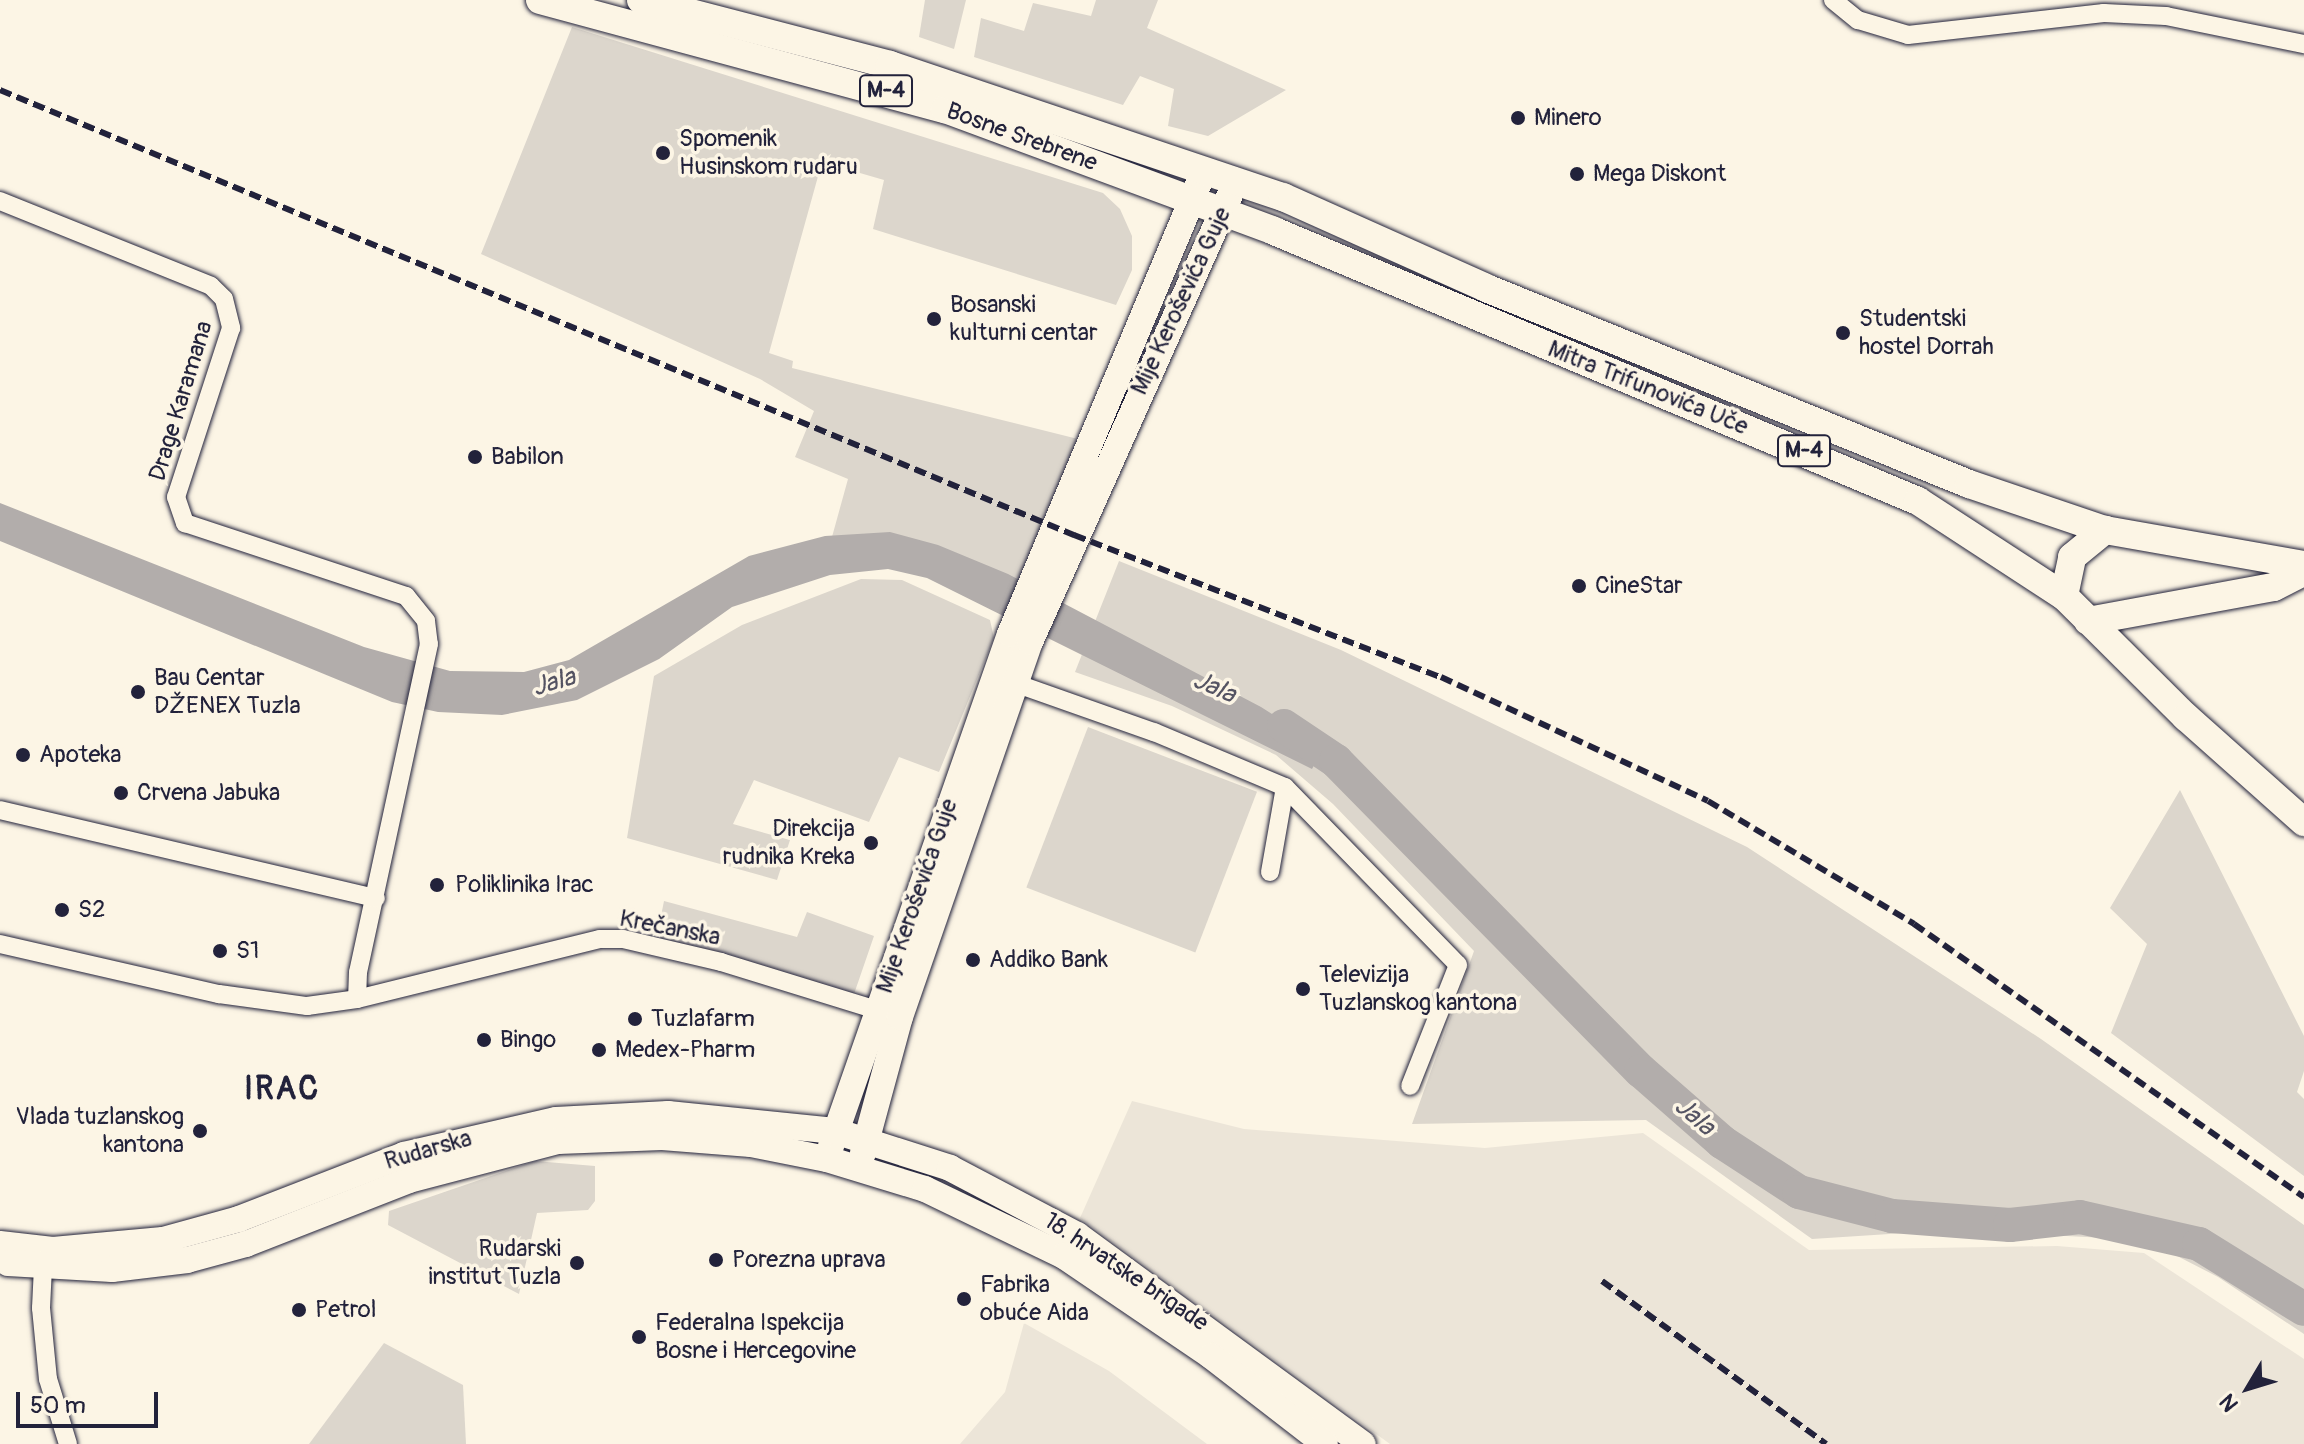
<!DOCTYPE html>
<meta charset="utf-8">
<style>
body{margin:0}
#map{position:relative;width:2304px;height:1444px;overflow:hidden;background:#fcf5e5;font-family:Pangolin,sans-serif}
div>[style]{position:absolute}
.built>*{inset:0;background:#ece5d8}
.green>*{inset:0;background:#dcd6cc;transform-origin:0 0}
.water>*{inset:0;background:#b2adab}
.river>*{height:34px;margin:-17px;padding:0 17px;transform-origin:17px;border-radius:17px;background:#b2adab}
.roads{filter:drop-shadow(0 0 2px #22223b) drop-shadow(0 0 2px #22223b)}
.minor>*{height:18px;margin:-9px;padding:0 9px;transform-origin:9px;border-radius:9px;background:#fcf5e5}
.secondary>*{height:26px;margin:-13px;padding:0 13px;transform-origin:13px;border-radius:13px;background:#fcf5e5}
.primary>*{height:28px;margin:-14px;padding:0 14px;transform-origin:14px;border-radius:14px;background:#fcf5e5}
.rail>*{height:6px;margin-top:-3px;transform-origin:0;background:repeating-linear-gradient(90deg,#22223b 0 12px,transparent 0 18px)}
.dots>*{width:22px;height:22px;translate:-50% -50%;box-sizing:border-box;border:4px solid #fcf5e5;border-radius:50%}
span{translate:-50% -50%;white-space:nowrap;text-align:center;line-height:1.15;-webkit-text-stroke:7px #fcf5e5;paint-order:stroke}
.shield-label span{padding:2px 6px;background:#fcf5e5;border:2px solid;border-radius:6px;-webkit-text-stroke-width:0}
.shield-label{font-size:22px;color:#22223b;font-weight:700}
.poi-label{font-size:24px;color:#22223b}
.left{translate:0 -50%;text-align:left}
.right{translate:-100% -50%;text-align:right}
.street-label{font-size:24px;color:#22223b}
.water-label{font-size:26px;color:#545362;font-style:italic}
.district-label{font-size:32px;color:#22223b;font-weight:700;letter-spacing:2px}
.north{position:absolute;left:2208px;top:1348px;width:80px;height:80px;-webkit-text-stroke:6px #fcf5e5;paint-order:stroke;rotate:232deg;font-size:22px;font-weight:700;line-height:32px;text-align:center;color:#22223b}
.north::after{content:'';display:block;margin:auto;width:28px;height:36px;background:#22223b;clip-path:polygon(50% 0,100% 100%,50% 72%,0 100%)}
.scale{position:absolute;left:16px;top:1392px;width:142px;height:36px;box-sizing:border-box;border:4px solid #22223b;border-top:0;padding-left:10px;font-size:24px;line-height:28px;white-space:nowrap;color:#22223b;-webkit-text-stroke:6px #fcf5e5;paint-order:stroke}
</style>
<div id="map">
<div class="built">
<i style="clip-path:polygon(1132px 1101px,1244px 1129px,1485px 1148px,1643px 1133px,1809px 1250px,2057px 1246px,2144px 1253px,2304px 1359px,2304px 1444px,1390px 1444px,1080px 1218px)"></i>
<i style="clip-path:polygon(1024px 1323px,1109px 1371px,1207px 1444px,960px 1444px,1005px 1392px)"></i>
</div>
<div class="green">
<i style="clip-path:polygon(925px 0,966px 0,954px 49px,919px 37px)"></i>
<i style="clip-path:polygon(1096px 0,1158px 0,1147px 28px,1286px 90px,1208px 136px,1168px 126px,1174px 89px,1140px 76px,1123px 105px,974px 57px,981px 18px,1024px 31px,1033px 3px,1091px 16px)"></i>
<i style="clip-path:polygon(572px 27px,1103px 193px,1120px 209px,1132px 236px,1132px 270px,1116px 305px,873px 229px,884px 180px,822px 162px,769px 353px,793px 361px,792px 368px,1090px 442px,1023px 602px,930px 561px,827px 555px,848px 479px,795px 457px,814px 411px,760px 379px,481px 254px)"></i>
<i style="clip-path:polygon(1119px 561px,1341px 650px,1747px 847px,2041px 1039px,2304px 1225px,2304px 1334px,2218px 1277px,2146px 1240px,1951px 1230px,1812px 1239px,1646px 1120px,1412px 1124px,1474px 951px,1333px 804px,1276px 755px,1172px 706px,1075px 672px)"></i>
<i style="clip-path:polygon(861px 579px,902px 580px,990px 620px,994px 638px,939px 772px,899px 757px,869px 822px,754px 780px,733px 824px,790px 840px,777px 880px,627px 838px,654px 676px,742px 625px)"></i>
<i style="left:1088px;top:727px;width:181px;height:172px;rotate:21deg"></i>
<i style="clip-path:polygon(2180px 790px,2304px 1036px,2304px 1071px,2297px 1092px,2304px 1099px,2304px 1176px,2111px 1033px,2147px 944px,2110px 908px)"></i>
<i style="clip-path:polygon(664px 901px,797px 937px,807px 912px,874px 936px,853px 997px,656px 941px)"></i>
<i style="clip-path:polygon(535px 1161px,595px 1166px,595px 1201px,588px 1210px,537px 1213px,519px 1294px,388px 1225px,389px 1211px)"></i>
<i style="clip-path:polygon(384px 1343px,463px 1385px,466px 1444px,309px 1444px)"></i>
</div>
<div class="water">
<i style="clip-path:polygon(0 503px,364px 647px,450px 671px,524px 672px,569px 660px,749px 556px,825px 536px,890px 532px,938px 545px,1008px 574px,1261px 707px,1324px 747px,1312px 769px,927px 578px,888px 569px,830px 575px,732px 607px,659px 659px,577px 700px,502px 715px,438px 712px,392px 702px,0 541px)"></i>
</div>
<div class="river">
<i style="left:1284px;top:726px;width:63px;rotate:33.9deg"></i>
<i style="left:1336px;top:761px;width:435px;rotate:45.5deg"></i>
<i style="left:1641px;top:1071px;width:108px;rotate:41.2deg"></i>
<i style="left:1722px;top:1142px;width:92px;rotate:33deg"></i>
<i style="left:1799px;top:1192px;width:96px;rotate:14.5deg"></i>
<i style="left:1892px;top:1216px;width:118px;rotate:4.4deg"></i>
<i style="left:2010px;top:1225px;width:70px;rotate:-6.5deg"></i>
<i style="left:2080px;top:1217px;width:122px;rotate:12.8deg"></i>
<i style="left:2199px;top:1244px;width:123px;rotate:31.8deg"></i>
</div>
<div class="roads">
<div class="minor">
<i style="left:1833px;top:0;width:32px;rotate:39deg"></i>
<i style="left:1858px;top:20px;width:52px;rotate:16.7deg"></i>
<i style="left:1908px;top:35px;width:197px;rotate:-6.4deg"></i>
<i style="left:2104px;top:13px;width:62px;rotate:2.8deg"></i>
<i style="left:2166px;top:16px;width:141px;rotate:11.5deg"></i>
<i style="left:0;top:201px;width:227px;rotate:21.9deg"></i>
<i style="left:211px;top:286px;width:18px;rotate:45deg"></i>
<i style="left:224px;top:299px;width:30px;rotate:76deg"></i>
<i style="left:231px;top:328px;width:178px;rotate:108deg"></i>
<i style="left:176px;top:497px;width:28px;rotate:71deg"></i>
<i style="left:185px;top:523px;width:233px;rotate:18.3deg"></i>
<i style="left:406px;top:596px;width:32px;rotate:51deg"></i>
<i style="left:426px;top:621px;width:23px;rotate:83deg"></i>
<i style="left:429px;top:644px;width:336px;rotate:102.2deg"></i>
<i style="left:358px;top:972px;width:27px;rotate:92deg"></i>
<i style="left:1006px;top:680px;width:157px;rotate:19.4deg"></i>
<i style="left:1154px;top:732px;width:142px;rotate:22.8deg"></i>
<i style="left:1285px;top:787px;width:248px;rotate:45.8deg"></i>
<i style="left:1458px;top:965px;width:130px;rotate:111.6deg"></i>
<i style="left:0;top:810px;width:386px;rotate:13.2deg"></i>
<i style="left:1270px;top:872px;width:86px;rotate:-80deg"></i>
<i style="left:0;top:944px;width:225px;rotate:12.9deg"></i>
<i style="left:219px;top:994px;width:89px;rotate:7.8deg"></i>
<i style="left:307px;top:1006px;width:50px;rotate:-8deg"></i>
<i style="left:357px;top:999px;width:250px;rotate:-13.9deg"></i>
<i style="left:600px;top:939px;width:23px"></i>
<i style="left:623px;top:939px;width:101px;rotate:13.2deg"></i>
<i style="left:721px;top:962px;width:177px;rotate:17.1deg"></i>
<i style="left:43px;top:1267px;width:41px;rotate:92.8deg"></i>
<i style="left:41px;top:1308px;width:71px;rotate:84.4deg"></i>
<i style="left:48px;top:1379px;width:68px;rotate:72.9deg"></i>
</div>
<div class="secondary">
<i style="left:831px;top:1146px;width:542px;rotate:-70.73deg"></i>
<i style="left:1010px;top:634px;width:502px;rotate:-67.27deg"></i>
<i style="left:863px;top:1153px;width:141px;rotate:-74.8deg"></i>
<i style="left:900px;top:1017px;width:397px;rotate:-70.9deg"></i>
<i style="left:1030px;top:642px;width:505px;rotate:-65.92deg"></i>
<i style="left:0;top:1244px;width:53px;rotate:6.5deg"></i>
<i style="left:53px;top:1250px;width:110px;rotate:-5.2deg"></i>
<i style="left:163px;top:1240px;width:79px;rotate:-15.4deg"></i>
<i style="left:239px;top:1219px;width:177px;rotate:-21.2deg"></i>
<i style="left:404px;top:1155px;width:156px;rotate:-13deg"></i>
<i style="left:556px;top:1120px;width:112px;rotate:-3.1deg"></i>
<i style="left:668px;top:1114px;width:168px;rotate:5.8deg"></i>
<i style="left:835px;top:1131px;width:121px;rotate:17.8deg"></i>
<i style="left:950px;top:1168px;width:144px;rotate:27.8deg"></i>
<i style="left:1077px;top:1235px;width:354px;rotate:36.2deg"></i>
<i style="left:8px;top:1263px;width:104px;rotate:3.3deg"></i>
<i style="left:112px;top:1269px;width:76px;rotate:-6.8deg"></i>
<i style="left:187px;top:1260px;width:61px;rotate:-15.2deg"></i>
<i style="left:246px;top:1244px;width:175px;rotate:-21.4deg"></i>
<i style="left:409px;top:1180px;width:154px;rotate:-14.7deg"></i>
<i style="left:558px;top:1141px;width:104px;rotate:-2.2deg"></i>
<i style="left:662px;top:1137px;width:89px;rotate:4.5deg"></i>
<i style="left:751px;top:1144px;width:77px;rotate:11.2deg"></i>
<i style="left:827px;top:1159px;width:102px;rotate:17deg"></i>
<i style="left:925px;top:1189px;width:154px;rotate:25.7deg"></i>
<i style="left:1064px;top:1256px;width:178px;rotate:34.2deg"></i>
<i style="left:1211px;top:1356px;width:144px;rotate:37.7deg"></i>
</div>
<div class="primary">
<i style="left:540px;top:0;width:419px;rotate:15.1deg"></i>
<i style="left:945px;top:109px;width:351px;rotate:20.3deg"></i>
<i style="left:1274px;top:231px;width:698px;rotate:22.75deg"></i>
<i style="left:1918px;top:501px;width:174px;rotate:33.1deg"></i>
<i style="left:2064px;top:596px;width:172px;rotate:44.8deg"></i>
<i style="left:2186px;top:717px;width:158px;rotate:41.7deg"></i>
<i style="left:641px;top:0;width:257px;rotate:14.6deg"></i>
<i style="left:890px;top:65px;width:415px;rotate:18.6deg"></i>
<i style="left:1283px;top:197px;width:222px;rotate:24.1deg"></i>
<i style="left:1486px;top:288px;width:521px;rotate:22.09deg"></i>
<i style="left:1969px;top:484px;width:144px;rotate:18.7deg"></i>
<i style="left:2105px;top:530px;width:202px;rotate:10deg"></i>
<i style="left:2064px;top:596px;width:40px;rotate:-78deg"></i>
<i style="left:2072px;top:557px;width:43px;rotate:-39.3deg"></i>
<i style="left:2088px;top:621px;width:189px;rotate:-10.4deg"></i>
<i style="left:2274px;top:587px;width:34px;rotate:-27deg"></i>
</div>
</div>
<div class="rail">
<i style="left:0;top:90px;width:1163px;rotate:22.51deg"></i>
<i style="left:1074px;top:535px;width:394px;rotate:21.2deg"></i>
<i style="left:1441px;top:677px;width:294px;rotate:24.9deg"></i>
<i style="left:1708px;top:801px;width:240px;rotate:30.8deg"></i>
<i style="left:1914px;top:924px;width:476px;rotate:35deg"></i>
<i style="left:1602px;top:1281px;width:277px;rotate:36deg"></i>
</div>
<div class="dots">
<i style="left:1518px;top:118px;background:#22223b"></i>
<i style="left:663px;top:153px;background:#22223b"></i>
<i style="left:1577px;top:174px;background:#22223b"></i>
<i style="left:934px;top:319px;background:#22223b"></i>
<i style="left:1843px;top:333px;background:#22223b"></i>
<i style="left:475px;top:457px;background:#22223b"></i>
<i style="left:1579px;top:586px;background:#22223b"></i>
<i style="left:138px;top:692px;background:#22223b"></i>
<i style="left:23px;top:755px;background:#22223b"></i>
<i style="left:121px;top:793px;background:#22223b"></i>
<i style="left:871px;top:843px;background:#22223b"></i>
<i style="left:437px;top:885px;background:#22223b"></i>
<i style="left:62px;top:910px;background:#22223b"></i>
<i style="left:220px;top:951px;background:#22223b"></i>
<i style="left:973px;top:960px;background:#22223b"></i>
<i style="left:1303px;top:989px;background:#22223b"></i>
<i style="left:635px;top:1019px;background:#22223b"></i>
<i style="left:484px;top:1040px;background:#22223b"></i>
<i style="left:599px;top:1050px;background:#22223b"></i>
<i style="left:200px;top:1131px;background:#22223b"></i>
<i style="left:716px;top:1260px;background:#22223b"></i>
<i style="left:577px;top:1263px;background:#22223b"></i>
<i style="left:964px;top:1299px;background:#22223b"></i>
<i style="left:299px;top:1310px;background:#22223b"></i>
<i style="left:639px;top:1337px;background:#22223b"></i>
</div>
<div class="shield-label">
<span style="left:886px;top:91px">M-4</span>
<span style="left:1804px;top:451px">M-4</span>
</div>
<div class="poi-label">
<span class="left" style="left:1534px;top:118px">Minero</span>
<span class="left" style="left:679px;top:153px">Spomenik<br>Husinskom rudaru</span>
<span class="left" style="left:1593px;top:174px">Mega Diskont</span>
<span class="left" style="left:950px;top:319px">Bosanski<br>kulturni centar</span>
<span class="left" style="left:1859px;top:333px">Studentski<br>hostel Dorrah</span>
<span class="left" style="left:491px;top:457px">Babilon</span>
<span class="left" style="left:1595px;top:586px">CineStar</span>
<span class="left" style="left:154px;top:692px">Bau Centar<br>DŽENEX Tuzla</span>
<span class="left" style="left:39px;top:755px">Apoteka</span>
<span class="left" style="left:137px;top:793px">Crvena Jabuka</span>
<span class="right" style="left:855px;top:843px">Direkcija<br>rudnika Kreka</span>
<span class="left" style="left:455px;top:885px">Poliklinika Irac</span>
<span class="left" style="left:78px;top:910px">S2</span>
<span class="left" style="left:236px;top:951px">S1</span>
<span class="left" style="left:989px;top:960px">Addiko Bank</span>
<span class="left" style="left:1319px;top:989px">Televizija<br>Tuzlanskog kantona</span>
<span class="left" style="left:651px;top:1019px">Tuzlafarm</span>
<span class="left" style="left:500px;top:1040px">Bingo</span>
<span class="left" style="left:615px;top:1050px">Medex-Pharm</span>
<span class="right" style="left:184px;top:1131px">Vlada tuzlanskog<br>kantona</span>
<span class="right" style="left:561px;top:1263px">Rudarski<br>institut Tuzla</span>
<span class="left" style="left:732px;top:1260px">Porezna uprava</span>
<span class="left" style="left:980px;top:1299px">Fabrika<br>obuće Aida</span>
<span class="left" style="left:315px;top:1310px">Petrol</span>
<span class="left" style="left:655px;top:1337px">Federalna Ispekcija<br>Bosne i Hercegovine</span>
</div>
<div class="street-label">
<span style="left:1022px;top:137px;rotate:20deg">Bosne Srebrene</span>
<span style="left:1181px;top:301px;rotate:-65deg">Mije Keroševića Guje</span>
<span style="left:1648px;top:388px;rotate:22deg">Mitra Trifunovića Uče</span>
<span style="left:181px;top:401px;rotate:-73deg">Drage Karamana</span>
<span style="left:917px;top:896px;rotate:-71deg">Mije Keroševića Guje</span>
<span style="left:670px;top:928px;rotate:11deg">Krečanska</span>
<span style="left:428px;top:1150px;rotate:-16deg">Rudarska</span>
<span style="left:1126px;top:1272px;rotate:34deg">18. hrvatske brigade</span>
</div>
<div class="water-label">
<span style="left:554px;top:683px;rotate:-16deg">Jala</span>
<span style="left:1214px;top:688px;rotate:24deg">Jala</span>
<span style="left:1694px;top:1117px;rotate:41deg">Jala</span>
</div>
<div class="district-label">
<span style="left:282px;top:1089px">IRAC</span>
</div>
<div class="north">N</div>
<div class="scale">50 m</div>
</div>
